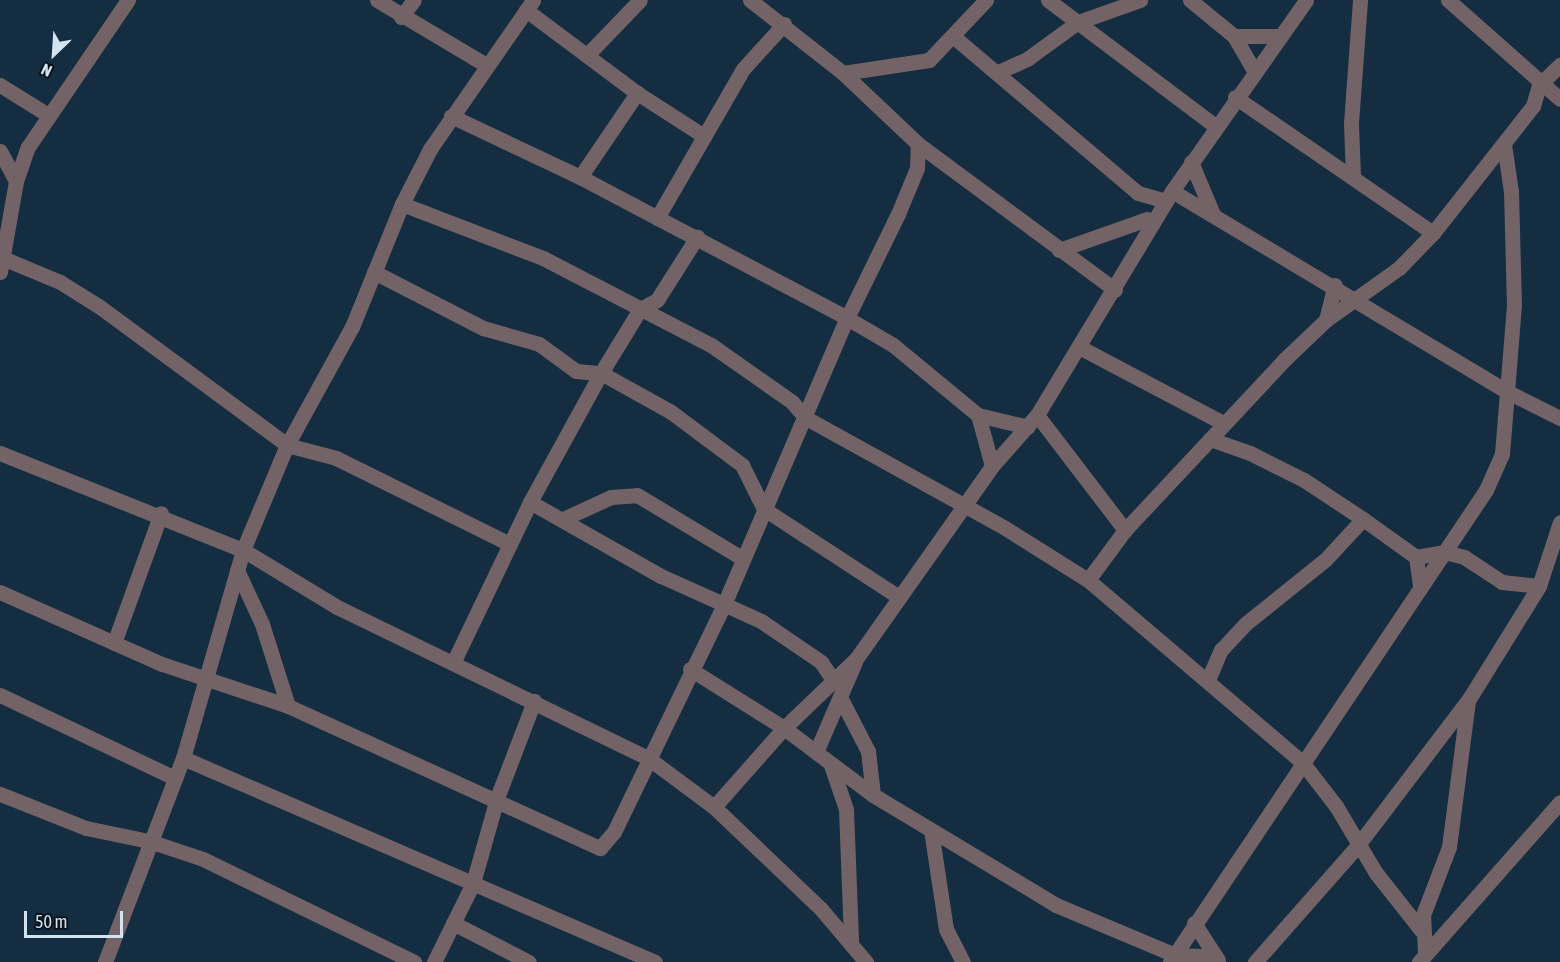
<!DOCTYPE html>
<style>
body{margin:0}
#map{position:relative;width:1560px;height:962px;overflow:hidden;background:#152d41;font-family:"Asap Condensed",sans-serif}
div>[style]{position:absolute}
.minor>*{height:15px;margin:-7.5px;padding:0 7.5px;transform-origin:7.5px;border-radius:7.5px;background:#736366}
span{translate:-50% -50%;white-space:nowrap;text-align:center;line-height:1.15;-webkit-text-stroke:6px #0a141d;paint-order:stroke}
.north{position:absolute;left:24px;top:24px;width:60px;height:60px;-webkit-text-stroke:4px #0a141d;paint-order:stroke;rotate:205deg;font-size:16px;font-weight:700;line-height:24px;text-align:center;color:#d4e3f0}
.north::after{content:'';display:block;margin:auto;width:21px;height:27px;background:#d4e3f0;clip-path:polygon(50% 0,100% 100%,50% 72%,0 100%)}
.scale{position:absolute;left:24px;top:911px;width:99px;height:27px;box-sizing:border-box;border:3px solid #d4e3f0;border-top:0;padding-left:8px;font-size:18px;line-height:21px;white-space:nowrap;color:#d4e3f0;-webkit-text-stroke:4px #0a141d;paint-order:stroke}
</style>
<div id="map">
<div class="minor">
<i style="left:377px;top:0;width:127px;rotate:30.8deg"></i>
<i style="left:750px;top:0;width:118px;rotate:38.1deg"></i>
<i style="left:843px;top:73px;width:103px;rotate:43.4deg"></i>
<i style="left:918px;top:144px;width:245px;rotate:36.5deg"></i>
<i style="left:1048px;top:0;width:209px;rotate:37deg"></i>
<i style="left:1190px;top:0;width:57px;rotate:39.3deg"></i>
<i style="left:1234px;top:36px;width:39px;rotate:60deg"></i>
<i style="left:1448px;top:0;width:149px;rotate:41.5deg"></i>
<i style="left:526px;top:10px;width:139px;rotate:36.8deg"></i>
<i style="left:637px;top:93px;width:80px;rotate:32.7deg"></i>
<i style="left:401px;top:17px;width:21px;rotate:-53deg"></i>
<i style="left:1234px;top:36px;width:45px"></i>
<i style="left:954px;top:37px;width:241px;rotate:40.3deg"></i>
<i style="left:1138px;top:193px;width:29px;rotate:16deg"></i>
<i style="left:587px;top:55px;width:76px;rotate:-46.1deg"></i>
<i style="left:998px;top:72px;width:32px;rotate:-24deg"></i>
<i style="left:1027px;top:59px;width:63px;rotate:-36deg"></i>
<i style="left:1078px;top:22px;width:66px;rotate:-19.5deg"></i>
<i style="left:843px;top:73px;width:87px;rotate:-8.6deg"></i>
<i style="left:929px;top:60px;width:83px;rotate:-46.5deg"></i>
<i style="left:0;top:85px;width:57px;rotate:32deg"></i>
<i style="left:1235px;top:97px;width:240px;rotate:34.5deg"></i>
<i style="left:451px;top:116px;width:143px;rotate:25.3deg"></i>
<i style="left:580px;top:177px;width:302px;rotate:27.8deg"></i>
<i style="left:847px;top:318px;width:53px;rotate:30.4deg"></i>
<i style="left:893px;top:345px;width:110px;rotate:39.5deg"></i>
<i style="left:978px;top:415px;width:51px;rotate:13.5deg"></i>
<i style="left:0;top:151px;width:34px;rotate:62deg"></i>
<i style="left:1191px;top:162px;width:56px;rotate:67.1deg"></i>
<i style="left:1353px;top:176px;width:53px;rotate:-92.2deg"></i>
<i style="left:1351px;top:123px;width:123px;rotate:-85.8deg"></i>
<i style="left:580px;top:177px;width:102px;rotate:-55.8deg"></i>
<i style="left:1172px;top:191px;width:387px;rotate:30.9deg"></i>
<i style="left:1504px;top:390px;width:63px;rotate:26.6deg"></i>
<i style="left:402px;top:204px;width:151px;rotate:21deg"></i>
<i style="left:543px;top:258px;width:189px;rotate:27.4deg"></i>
<i style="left:711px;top:345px;width:99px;rotate:35.1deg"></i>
<i style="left:792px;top:402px;width:21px;rotate:49deg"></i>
<i style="left:806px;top:418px;width:227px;rotate:28.9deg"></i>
<i style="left:1005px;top:528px;width:98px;rotate:32.1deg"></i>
<i style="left:1088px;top:580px;width:281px;rotate:40.4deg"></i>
<i style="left:1302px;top:762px;width:56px;rotate:52.3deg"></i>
<i style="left:1336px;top:806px;width:78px;rotate:59.2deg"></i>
<i style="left:1376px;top:873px;width:73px;rotate:51.7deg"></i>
<i style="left:657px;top:218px;width:172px;rotate:-60deg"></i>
<i style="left:743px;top:69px;width:61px;rotate:-47.7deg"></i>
<i style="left:1059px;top:250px;width:93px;rotate:-19.4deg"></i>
<i style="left:5px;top:259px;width:60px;rotate:22.7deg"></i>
<i style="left:60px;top:282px;width:47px;rotate:32deg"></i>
<i style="left:100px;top:307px;width:232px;rotate:36.4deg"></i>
<i style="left:287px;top:445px;width:51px;rotate:14.9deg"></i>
<i style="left:336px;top:458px;width:194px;rotate:26.3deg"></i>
<i style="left:0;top:272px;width:92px;rotate:-80deg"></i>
<i style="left:16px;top:181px;width:36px;rotate:-71deg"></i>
<i style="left:28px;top:147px;width:178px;rotate:-55.8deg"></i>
<i style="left:374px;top:272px;width:123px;rotate:27.2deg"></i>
<i style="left:483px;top:328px;width:58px;rotate:15.9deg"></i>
<i style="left:539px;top:344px;width:46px;rotate:36.1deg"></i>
<i style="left:576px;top:371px;width:25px;rotate:5deg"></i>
<i style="left:601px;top:373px;width:80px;rotate:29.1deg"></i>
<i style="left:671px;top:412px;width:89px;rotate:36.7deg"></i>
<i style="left:742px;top:465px;width:49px;rotate:63.4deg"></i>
<i style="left:764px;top:509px;width:161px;rotate:33.1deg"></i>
<i style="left:1326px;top:320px;width:36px;rotate:-76deg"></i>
<i style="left:1081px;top:348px;width:161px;rotate:27.8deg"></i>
<i style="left:978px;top:415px;width:53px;rotate:74.6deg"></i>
<i style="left:1037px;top:415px;width:145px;rotate:52.6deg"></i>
<i style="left:1210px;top:439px;width:42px;rotate:19.3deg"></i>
<i style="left:1250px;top:453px;width:60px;rotate:26.6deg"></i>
<i style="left:1304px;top:480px;width:71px;rotate:33.5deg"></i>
<i style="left:1363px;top:519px;width:65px;rotate:35.6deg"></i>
<i style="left:1416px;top:557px;width:30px;rotate:82deg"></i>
<i style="left:0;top:453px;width:262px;rotate:21.8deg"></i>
<i style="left:243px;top:550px;width:110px;rotate:31.2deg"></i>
<i style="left:337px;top:607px;width:346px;rotate:25.9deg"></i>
<i style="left:648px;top:758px;width:82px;rotate:36.6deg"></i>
<i style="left:714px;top:807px;width:148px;rotate:43.6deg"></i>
<i style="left:821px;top:909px;width:70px;rotate:49.7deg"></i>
<i style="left:530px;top:502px;width:150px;rotate:29.5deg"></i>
<i style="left:661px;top:576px;width:110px;rotate:24.2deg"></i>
<i style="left:761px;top:621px;width:73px;rotate:34.3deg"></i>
<i style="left:821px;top:662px;width:22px;rotate:56deg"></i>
<i style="left:563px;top:519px;width:53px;rotate:-24.6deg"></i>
<i style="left:611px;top:497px;width:26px;rotate:-4deg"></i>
<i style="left:637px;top:495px;width:122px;rotate:31deg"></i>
<i style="left:1416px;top:557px;width:28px;rotate:-10deg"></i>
<i style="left:1444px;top:552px;width:21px;rotate:14deg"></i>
<i style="left:1464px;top:557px;width:45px;rotate:33.3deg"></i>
<i style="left:1502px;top:582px;width:37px;rotate:6deg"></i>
<i style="left:237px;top:570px;width:60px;rotate:65.2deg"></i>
<i style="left:262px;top:624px;width:86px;rotate:72.4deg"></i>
<i style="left:1088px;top:580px;width:62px;rotate:-53.5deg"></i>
<i style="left:1125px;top:530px;width:234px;rotate:-46.9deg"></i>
<i style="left:1285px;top:359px;width:57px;rotate:-43.6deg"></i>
<i style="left:1326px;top:320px;width:90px;rotate:-35.5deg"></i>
<i style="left:1399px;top:268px;width:49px;rotate:-45.8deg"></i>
<i style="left:1433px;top:233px;width:162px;rotate:-51.8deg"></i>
<i style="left:1533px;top:106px;width:22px;rotate:-74deg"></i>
<i style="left:1539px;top:85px;width:29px;rotate:-44deg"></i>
<i style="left:0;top:592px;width:177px;rotate:24deg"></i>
<i style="left:162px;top:664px;width:133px;rotate:18.4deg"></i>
<i style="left:288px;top:706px;width:343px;rotate:24.5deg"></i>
<i style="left:600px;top:848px;width:21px;rotate:-49deg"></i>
<i style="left:614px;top:832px;width:255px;rotate:-64.2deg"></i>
<i style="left:725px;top:602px;width:309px;rotate:-66.8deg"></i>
<i style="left:847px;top:318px;width:116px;rotate:-63.9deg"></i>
<i style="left:898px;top:214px;width:50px;rotate:-67.6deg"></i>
<i style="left:917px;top:168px;width:24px;rotate:-88deg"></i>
<i style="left:114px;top:643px;width:138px;rotate:-70.1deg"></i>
<i style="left:453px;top:663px;width:178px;rotate:-64.4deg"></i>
<i style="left:530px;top:502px;width:147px;rotate:-61.2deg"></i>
<i style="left:601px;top:373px;width:75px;rotate:-58.6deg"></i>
<i style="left:640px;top:309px;width:19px;rotate:-28deg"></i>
<i style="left:657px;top:300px;width:75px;rotate:-57.6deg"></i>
<i style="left:690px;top:669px;width:111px;rotate:32.1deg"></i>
<i style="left:784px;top:728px;width:111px;rotate:37deg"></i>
<i style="left:873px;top:795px;width:214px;rotate:31deg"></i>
<i style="left:1056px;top:905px;width:129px;rotate:22.8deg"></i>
<i style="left:1175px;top:955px;width:38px;rotate:2deg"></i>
<i style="left:1208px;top:680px;width:33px;rotate:-67deg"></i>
<i style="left:1221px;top:650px;width:35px;rotate:-47deg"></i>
<i style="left:1245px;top:624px;width:102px;rotate:-38.7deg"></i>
<i style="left:1325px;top:560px;width:56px;rotate:-47.2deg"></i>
<i style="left:0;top:695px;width:194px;rotate:25.4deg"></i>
<i style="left:841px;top:699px;width:59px;rotate:62.6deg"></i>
<i style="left:868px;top:751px;width:44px;rotate:83.5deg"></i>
<i style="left:816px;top:752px;width:98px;rotate:-66.6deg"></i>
<i style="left:183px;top:758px;width:514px;rotate:23.37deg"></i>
<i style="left:831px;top:765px;width:46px;rotate:71.2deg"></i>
<i style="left:846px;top:809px;width:133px;rotate:87.8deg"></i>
<i style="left:0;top:794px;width:92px;rotate:21.6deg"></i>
<i style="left:86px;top:828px;width:64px;rotate:11.7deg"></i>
<i style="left:149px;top:841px;width:57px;rotate:18.4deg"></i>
<i style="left:203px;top:859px;width:235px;rotate:26deg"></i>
<i style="left:714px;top:807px;width:106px;rotate:-48.5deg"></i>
<i style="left:784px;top:728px;width:100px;rotate:-43.8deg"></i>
<i style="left:856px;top:659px;width:236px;rotate:-54.8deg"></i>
<i style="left:992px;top:466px;width:68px;rotate:-48.6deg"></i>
<i style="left:1037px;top:415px;width:262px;rotate:-58.9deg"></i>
<i style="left:1172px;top:191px;width:233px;rotate:-54.9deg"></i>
<i style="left:931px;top:830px;width:100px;rotate:81.4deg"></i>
<i style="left:946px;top:929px;width:37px;rotate:63deg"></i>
<i style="left:453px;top:923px;width:85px;rotate:27.2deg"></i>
<i style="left:1194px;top:923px;width:44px;rotate:57deg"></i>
<i style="left:1425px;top:952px;width:37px;rotate:-93deg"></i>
<i style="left:1423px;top:915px;width:73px;rotate:-69.1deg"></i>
<i style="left:1449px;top:847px;width:147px;rotate:-82.6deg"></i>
<i style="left:105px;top:962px;width:218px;rotate:-69.1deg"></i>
<i style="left:183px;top:758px;width:216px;rotate:-73.9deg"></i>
<i style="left:243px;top:550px;width:114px;rotate:-67.3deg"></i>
<i style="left:287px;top:445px;width:135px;rotate:-61.2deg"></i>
<i style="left:352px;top:327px;width:133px;rotate:-67.9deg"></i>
<i style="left:402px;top:204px;width:62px;rotate:-63deg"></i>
<i style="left:430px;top:149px;width:181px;rotate:-55.3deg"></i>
<i style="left:434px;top:962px;width:88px;rotate:-63.7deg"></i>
<i style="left:473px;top:883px;width:88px;rotate:-74.2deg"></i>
<i style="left:497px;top:798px;width:104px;rotate:-69.1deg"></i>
<i style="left:1170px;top:962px;width:568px;rotate:-56.2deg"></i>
<i style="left:1486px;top:490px;width:39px;rotate:-66deg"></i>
<i style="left:1502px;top:454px;width:148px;rotate:-85.4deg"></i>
<i style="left:1514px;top:306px;width:114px;rotate:-91.5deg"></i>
<i style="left:1511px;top:192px;width:49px;rotate:-98.3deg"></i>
<i style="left:1255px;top:962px;width:156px;rotate:-48.6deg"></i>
<i style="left:1358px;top:845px;width:183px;rotate:-52.8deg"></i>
<i style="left:1469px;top:699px;width:133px;rotate:-58.2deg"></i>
<i style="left:1539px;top:586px;width:67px;rotate:-71.8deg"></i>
<i style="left:1419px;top:962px;width:213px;rotate:-48.6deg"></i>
</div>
<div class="north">N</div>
<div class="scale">50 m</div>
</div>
